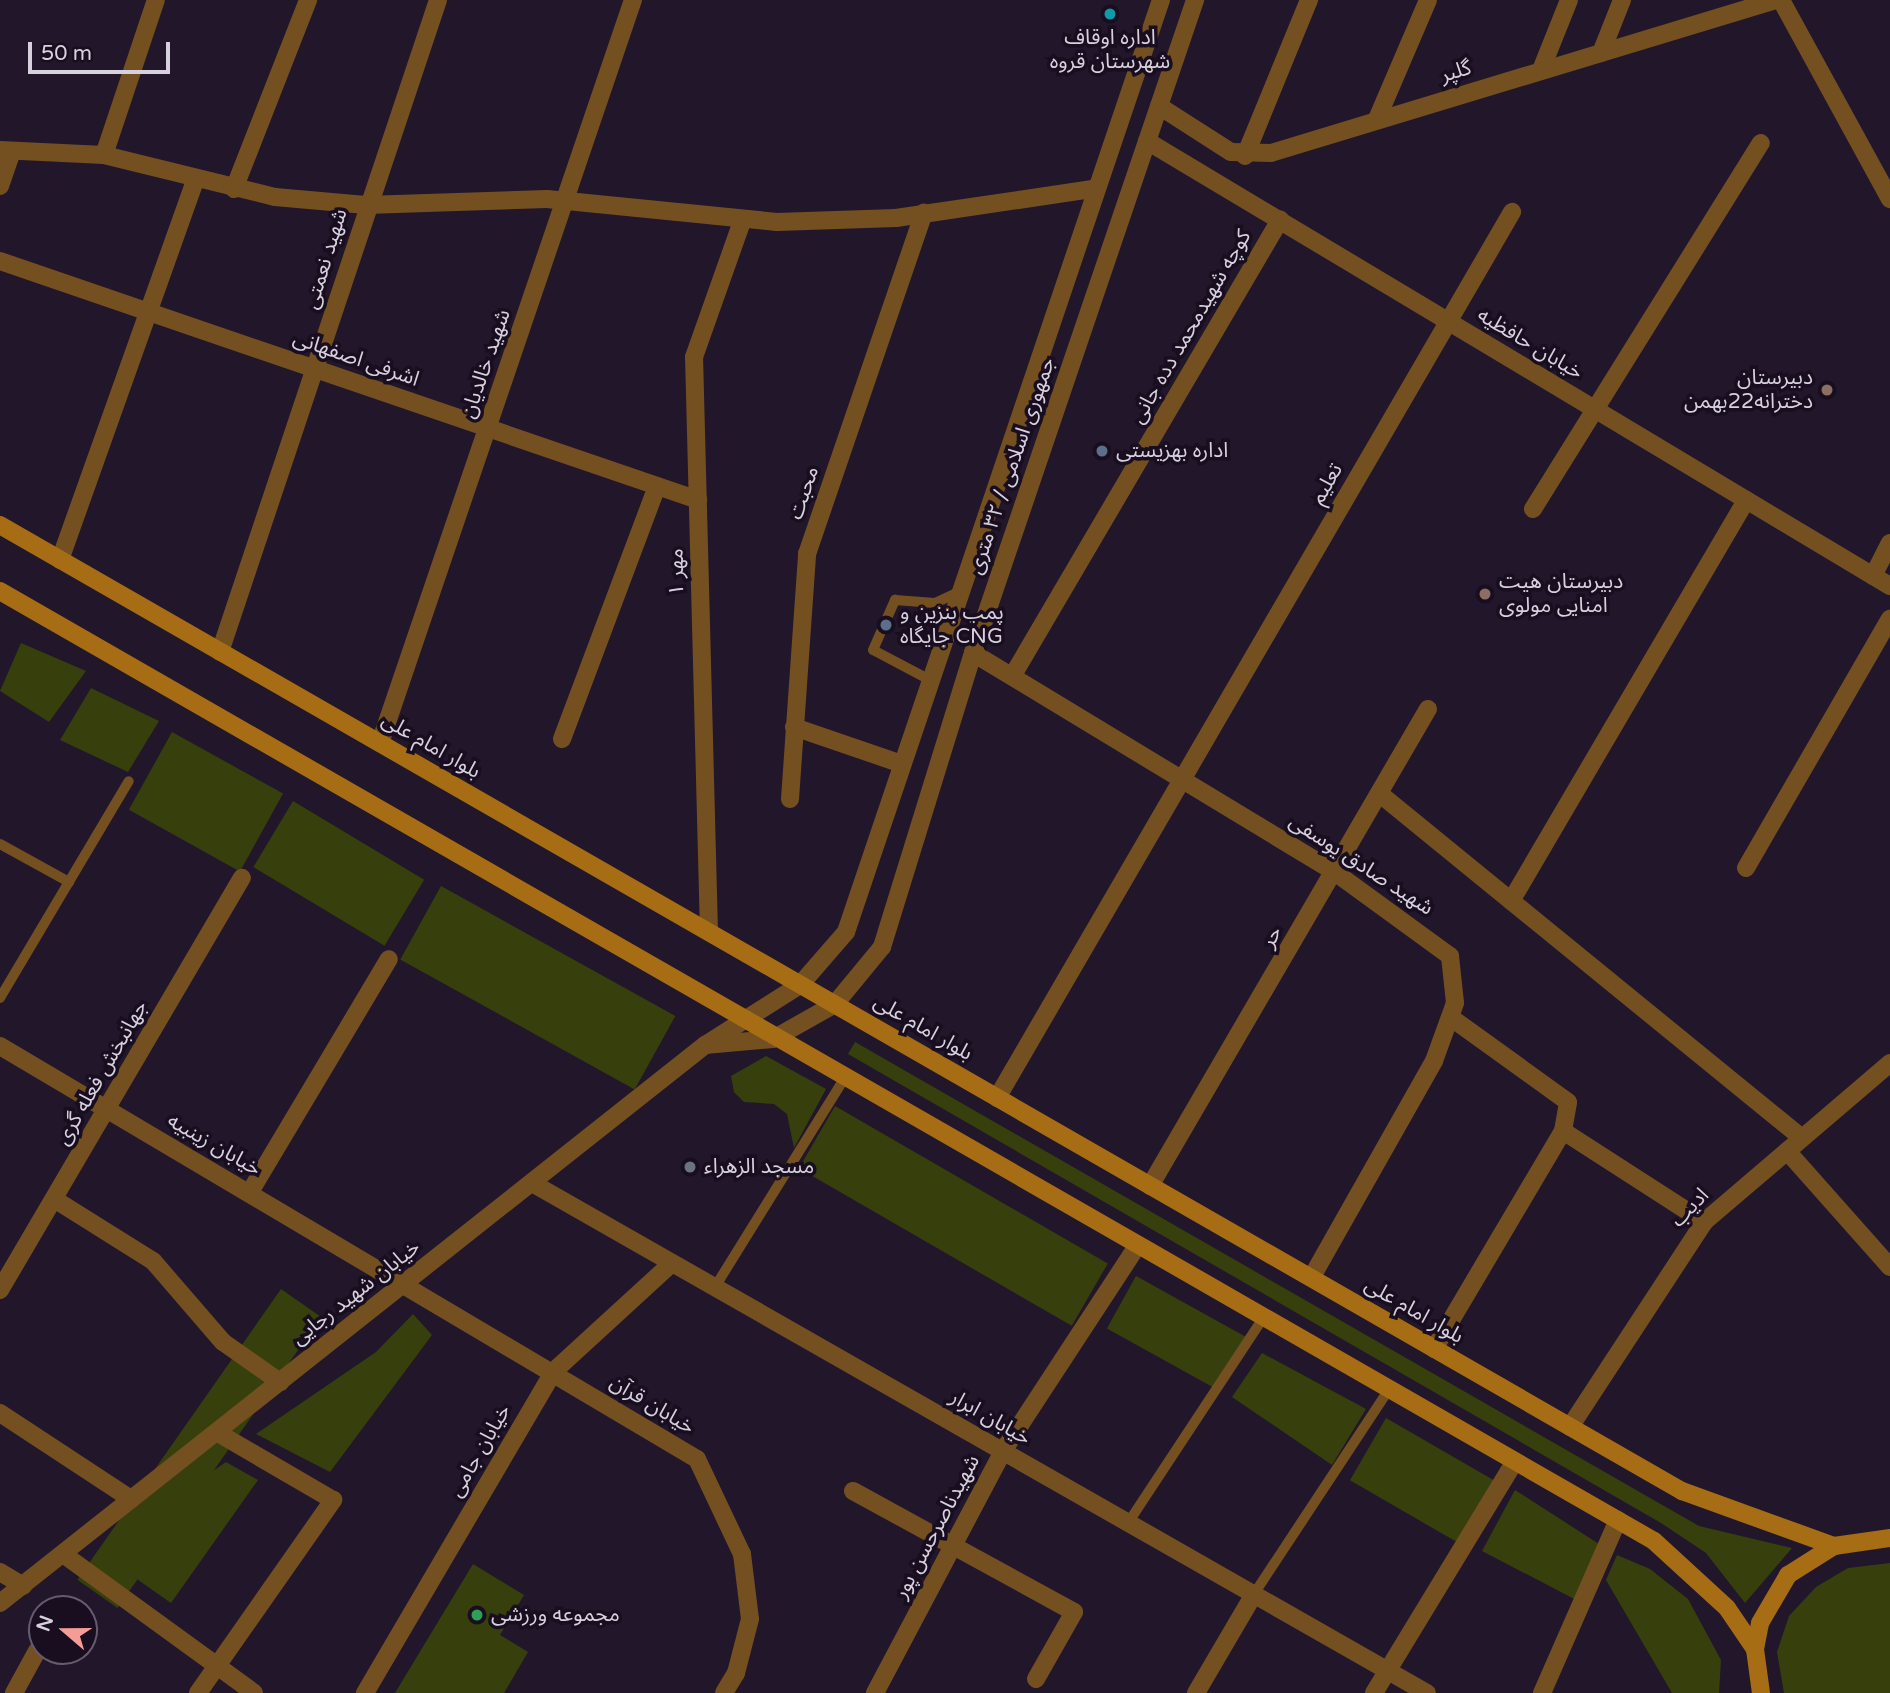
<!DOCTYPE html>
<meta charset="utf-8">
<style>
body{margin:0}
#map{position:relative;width:1890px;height:1693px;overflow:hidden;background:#22172a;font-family:"Varela Round","Noto Sans Arabic",sans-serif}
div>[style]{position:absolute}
.green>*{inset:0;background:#373f0c;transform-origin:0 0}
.service>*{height:10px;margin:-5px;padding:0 5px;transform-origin:5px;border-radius:5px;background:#745021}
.minor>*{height:18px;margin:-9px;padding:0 9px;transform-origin:9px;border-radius:9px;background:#745021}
.tertiary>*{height:18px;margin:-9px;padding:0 9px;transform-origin:9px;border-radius:9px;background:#745021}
.secondary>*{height:18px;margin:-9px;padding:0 9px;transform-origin:9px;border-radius:9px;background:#a66d14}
.dots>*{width:19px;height:19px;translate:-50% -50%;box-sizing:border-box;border:4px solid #180e20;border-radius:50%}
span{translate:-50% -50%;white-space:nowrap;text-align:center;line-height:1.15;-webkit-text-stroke:7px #180e20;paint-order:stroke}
.poi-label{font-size:21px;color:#d7d0dd}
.right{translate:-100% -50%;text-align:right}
.left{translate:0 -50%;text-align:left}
.street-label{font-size:21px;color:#d7d0dd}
.north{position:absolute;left:28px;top:1595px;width:70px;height:70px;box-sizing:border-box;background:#180e20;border:2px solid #645c6c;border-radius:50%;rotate:290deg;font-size:19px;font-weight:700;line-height:28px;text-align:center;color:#d7d0dd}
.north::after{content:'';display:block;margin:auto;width:24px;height:32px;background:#f59c96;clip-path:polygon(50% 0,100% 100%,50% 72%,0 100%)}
.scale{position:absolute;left:28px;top:42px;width:142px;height:32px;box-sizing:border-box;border:4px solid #d7d0dd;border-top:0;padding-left:9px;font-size:21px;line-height:24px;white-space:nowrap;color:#d7d0dd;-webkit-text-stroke:5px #180e20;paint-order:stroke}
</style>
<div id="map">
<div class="green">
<i style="clip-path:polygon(21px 643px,86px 671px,49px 722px,0 691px)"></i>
<i style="clip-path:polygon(91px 688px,159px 721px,128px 772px,60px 740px)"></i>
<i style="left:172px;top:732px;width:127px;height:89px;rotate:29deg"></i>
<i style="left:293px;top:801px;width:153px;height:77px;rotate:31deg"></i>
<i style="left:441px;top:886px;width:268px;height:84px;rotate:29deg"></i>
<i style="clip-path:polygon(855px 1042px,1699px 1526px,1792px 1548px,1745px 1603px,1706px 1553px,1661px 1523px,848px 1054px)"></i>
<i style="clip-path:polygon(766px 1056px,826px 1089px,794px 1148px,787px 1114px,774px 1104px,744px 1102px,734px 1092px,731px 1076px)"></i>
<i style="left:835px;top:1106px;width:315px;height:72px;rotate:30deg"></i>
<i style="left:1136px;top:1276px;width:128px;height:60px;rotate:29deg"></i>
<i style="left:281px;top:1289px;width:49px;height:355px;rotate:35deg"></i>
<i style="clip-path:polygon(413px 1314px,432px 1335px,330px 1472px,256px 1434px,376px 1352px)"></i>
<i style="clip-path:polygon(1262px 1353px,1366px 1409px,1332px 1465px,1232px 1397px)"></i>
<i style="left:1386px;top:1418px;width:128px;height:72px;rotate:30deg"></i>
<i style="clip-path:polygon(226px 1462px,258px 1480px,171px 1603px,97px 1551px)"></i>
<i style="clip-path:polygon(1515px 1490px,1599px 1544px,1580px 1602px,1482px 1551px)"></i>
<i style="clip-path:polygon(1617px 1555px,1650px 1569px,1688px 1599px,1721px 1660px,1719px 1693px,1672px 1693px,1606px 1580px)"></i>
<i style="clip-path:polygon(1890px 1563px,1890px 1693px,1784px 1693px,1777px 1652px,1789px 1616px,1816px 1587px,1848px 1568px)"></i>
<i style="clip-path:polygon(473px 1564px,524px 1595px,500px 1635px,528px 1652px,504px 1693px,395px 1693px)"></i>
</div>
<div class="service">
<i style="left:930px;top:680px;width:64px;rotate:-152.2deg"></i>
<i style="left:873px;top:650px;width:55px;rotate:-66.3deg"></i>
<i style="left:895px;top:600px;width:40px;rotate:4.3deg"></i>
<i style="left:935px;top:603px;width:26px;rotate:-25deg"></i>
<i style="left:0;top:844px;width:79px;rotate:28.8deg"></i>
<i style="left:0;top:998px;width:252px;rotate:-59.3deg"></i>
<i style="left:715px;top:1287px;width:247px;rotate:-58.2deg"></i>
<i style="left:1128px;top:1523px;width:247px;rotate:-56.6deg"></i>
<i style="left:1254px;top:1594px;width:245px;rotate:-56.6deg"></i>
</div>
<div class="minor">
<i style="left:1781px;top:0;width:227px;rotate:61.3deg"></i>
<i style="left:1601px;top:53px;width:57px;rotate:-68.4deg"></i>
<i style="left:1541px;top:70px;width:75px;rotate:-68.2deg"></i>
<i style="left:1159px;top:106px;width:85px;rotate:32.6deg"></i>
<i style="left:1231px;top:152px;width:40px;rotate:1.4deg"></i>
<i style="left:1271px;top:153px;width:528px;rotate:-16.86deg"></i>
<i style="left:1377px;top:119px;width:129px;rotate:-66.8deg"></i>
<i style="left:1147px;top:141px;width:866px;rotate:30.92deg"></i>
<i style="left:0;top:150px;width:104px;rotate:2.8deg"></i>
<i style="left:104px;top:155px;width:176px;rotate:13.8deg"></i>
<i style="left:275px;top:197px;width:91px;rotate:5deg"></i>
<i style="left:366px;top:205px;width:181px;rotate:-1.9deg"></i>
<i style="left:547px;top:199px;width:231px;rotate:5.7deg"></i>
<i style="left:777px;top:222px;width:119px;rotate:-1.9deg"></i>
<i style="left:896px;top:218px;width:199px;rotate:-8.4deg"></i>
<i style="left:104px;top:155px;width:163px;rotate:-71.5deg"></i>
<i style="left:1245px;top:156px;width:169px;rotate:-67.7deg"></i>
<i style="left:0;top:186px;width:37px;rotate:-71deg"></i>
<i style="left:234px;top:189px;width:203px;rotate:-68.6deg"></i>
<i style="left:0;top:261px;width:738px;rotate:18.9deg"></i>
<i style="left:1533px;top:509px;width:431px;rotate:-58.1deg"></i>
<i style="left:60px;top:560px;width:402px;rotate:-70.4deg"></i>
<i style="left:1873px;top:576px;width:37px;rotate:-63deg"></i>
<i style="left:220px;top:652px;width:687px;rotate:-71.51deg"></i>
<i style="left:973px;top:653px;width:424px;rotate:31.2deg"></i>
<i style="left:1336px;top:873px;width:141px;rotate:36.1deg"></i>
<i style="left:1450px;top:956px;width:47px;rotate:83.9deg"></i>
<i style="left:1455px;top:1003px;width:62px;rotate:109.9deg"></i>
<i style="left:1434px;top:1061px;width:249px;rotate:119.5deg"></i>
<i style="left:1013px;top:675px;width:528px;rotate:-59.6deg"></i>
<i style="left:794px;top:727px;width:114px;rotate:18.9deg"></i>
<i style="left:562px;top:739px;width:270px;rotate:-69.4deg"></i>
<i style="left:380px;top:743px;width:785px;rotate:-71.2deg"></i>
<i style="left:1380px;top:794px;width:544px;rotate:39.19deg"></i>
<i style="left:790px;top:799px;width:246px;rotate:-86deg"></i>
<i style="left:807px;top:554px;width:361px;rotate:-71.1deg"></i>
<i style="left:1746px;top:868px;width:288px;rotate:-60deg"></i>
<i style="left:1511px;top:901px;width:465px;rotate:-59.6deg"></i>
<i style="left:709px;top:932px;width:575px;rotate:-91.49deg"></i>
<i style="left:694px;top:357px;width:146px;rotate:-70.5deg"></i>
<i style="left:0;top:1046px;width:810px;rotate:30.65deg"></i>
<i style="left:697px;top:1459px;width:105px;rotate:64.7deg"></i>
<i style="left:742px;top:1554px;width:65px;rotate:83deg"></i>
<i style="left:750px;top:1619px;width:56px;rotate:104.5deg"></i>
<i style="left:736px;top:1673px;width:23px;rotate:121deg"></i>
<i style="left:997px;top:1098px;width:1025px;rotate:-59.83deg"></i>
<i style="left:1563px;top:1131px;width:168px;rotate:32.8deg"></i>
<i style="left:1787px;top:1151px;width:155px;rotate:48.4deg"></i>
<i style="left:532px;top:1183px;width:1030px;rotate:29.68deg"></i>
<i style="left:1150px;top:1186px;width:552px;rotate:-59.77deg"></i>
<i style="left:250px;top:1192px;width:271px;rotate:-59.2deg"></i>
<i style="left:54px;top:1199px;width:117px;rotate:32.1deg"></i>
<i style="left:153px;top:1261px;width:107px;rotate:49.2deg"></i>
<i style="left:223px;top:1342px;width:70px;rotate:35.1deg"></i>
<i style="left:0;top:1290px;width:478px;rotate:-59.6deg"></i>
<i style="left:1434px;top:1349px;width:253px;rotate:-59.4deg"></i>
<i style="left:1563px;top:1131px;width:29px;rotate:-80deg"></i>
<i style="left:1568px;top:1102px;width:145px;rotate:-144.2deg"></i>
<i style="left:0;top:1413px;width:157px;rotate:33.3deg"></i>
<i style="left:1570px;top:1427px;width:245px;rotate:-56.8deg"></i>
<i style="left:1704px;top:1222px;width:245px;rotate:-40.5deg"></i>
<i style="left:853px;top:1491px;width:252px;rotate:28.7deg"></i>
<i style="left:1074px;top:1612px;width:77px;rotate:119.6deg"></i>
<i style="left:63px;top:1554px;width:236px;rotate:36deg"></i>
<i style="left:0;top:1572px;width:27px;rotate:31deg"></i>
<i style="left:0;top:1603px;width:899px;rotate:-38.36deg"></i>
<i style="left:705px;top:1045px;width:112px;rotate:-32.3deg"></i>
<i style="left:14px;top:1693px;width:48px;rotate:-61.3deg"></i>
<i style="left:198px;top:1693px;width:236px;rotate:-55deg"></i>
<i style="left:333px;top:1500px;width:135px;rotate:-149.8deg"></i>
<i style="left:365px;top:1693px;width:372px;rotate:-59.6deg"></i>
<i style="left:553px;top:1372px;width:161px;rotate:-42.5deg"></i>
<i style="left:875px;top:1693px;width:274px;rotate:-62.1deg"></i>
<i style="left:1003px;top:1451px;width:246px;rotate:-56.8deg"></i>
<i style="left:1196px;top:1693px;width:115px;rotate:-59.6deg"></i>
<i style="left:1374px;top:1693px;width:271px;rotate:-58.7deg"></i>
<i style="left:1542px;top:1693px;width:189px;rotate:-66.3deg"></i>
</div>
<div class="tertiary">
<i style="left:800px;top:985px;width:70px;rotate:-49deg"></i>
<i style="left:846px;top:932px;width:984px;rotate:-71.33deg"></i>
<i style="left:705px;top:1045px;width:68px;rotate:-5deg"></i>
<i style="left:773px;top:1039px;width:71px;rotate:-29.4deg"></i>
<i style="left:835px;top:1004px;width:74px;rotate:-50.5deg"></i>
<i style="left:882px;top:947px;width:308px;rotate:-72.8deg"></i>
<i style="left:973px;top:653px;width:690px;rotate:-71.22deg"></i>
</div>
<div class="secondary">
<i style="left:0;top:525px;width:1940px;rotate:29.87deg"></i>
<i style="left:1682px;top:1491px;width:162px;rotate:19.9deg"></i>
<i style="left:0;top:591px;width:1907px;rotate:29.87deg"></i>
<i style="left:1654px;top:1541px;width:99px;rotate:42.5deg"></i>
<i style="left:1727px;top:1608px;width:50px;rotate:55.7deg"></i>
<i style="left:1761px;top:1693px;width:44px;rotate:-97.8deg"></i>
<i style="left:1755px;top:1649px;width:26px;rotate:-79deg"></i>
<i style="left:1760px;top:1623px;width:56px;rotate:-59.7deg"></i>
<i style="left:1788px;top:1575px;width:54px;rotate:-32.2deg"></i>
<i style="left:1834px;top:1546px;width:57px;rotate:-8.1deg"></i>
</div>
<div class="dots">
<i style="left:1110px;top:14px;background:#0f9aa8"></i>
<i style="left:1827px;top:390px;background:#8d6e63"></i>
<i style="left:1102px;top:451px;background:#5c6f8a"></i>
<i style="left:1485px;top:594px;background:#8d6e63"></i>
<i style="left:886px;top:625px;background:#5c6f8a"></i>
<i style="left:690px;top:1167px;background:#6b7280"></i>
<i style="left:477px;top:1615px;background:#2e9e5b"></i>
</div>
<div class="poi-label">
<span style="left:1110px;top:50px">اداره اوقاف<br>شهرستان قروه</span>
<span class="right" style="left:1813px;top:390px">دبیرستان<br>دخترانه22بهمن</span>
<span class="left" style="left:1116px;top:451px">اداره بهزیستی</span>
<span class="left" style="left:1499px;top:594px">دبیرستان هیت<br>امنایی مولوی</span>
<span class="left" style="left:900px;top:625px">پمپ بنزین و<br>جایگاه CNG</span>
<span class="left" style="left:704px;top:1167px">مسجد الزهراء</span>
<span class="left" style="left:491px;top:1615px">مجموعه ورزشی</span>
</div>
<div class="street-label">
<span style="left:1456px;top:72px;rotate:-17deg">گلپر</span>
<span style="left:326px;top:259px;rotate:-73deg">شهید نعمتی</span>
<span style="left:1191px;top:327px;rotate:-60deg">کوچه شهیدمحمد دده جانی</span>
<span style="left:1530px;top:344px;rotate:31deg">خیابان حافظیه</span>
<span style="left:356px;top:359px;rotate:19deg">اشرفی اصفهانی</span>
<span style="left:486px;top:364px;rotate:-71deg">شهید خالدیان</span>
<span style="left:1012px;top:466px;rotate:-71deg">جمهوری اسلامی / ۳۲ متری</span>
<span style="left:1327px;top:484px;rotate:-60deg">تعلیم</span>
<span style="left:804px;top:493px;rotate:-71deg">محبت</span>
<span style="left:677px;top:572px;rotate:-91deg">مهر ۱</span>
<span style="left:431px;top:746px;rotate:30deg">بلوار امام علی</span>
<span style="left:1361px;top:865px;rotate:33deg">شهید صادق یوسفی</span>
<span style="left:1272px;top:937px;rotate:-59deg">حر</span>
<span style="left:923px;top:1028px;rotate:30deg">بلوار امام علی</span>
<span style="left:102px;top:1073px;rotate:-60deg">جهانبخش فعله گری</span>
<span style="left:214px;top:1145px;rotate:30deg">خیابان زینبیه</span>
<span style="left:1690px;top:1208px;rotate:-46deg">ادیب</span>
<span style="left:356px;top:1293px;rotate:-38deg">خیابان شهید رجایی</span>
<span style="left:1414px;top:1311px;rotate:30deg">بلوار امام علی</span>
<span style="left:652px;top:1405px;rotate:31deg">خیابان قرآن</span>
<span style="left:990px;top:1418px;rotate:30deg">خیابان ابرار</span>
<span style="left:480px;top:1451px;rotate:-60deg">خیابان جامی</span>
<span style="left:937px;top:1527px;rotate:-62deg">شهیدناصرحسن پور</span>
</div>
<div class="north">N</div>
<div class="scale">50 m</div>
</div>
